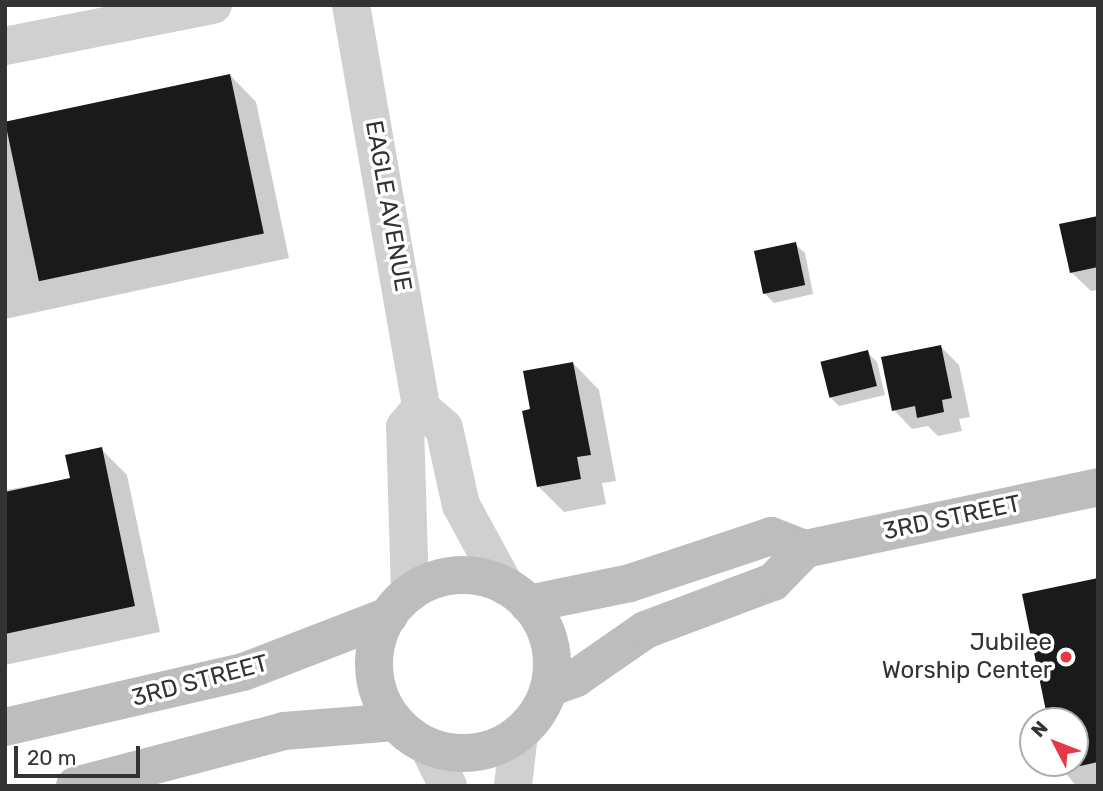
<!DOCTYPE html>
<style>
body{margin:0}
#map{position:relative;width:1103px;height:791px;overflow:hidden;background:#fff;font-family:Rubik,sans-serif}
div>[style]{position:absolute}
.shadow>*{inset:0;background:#0003}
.building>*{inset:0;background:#1a1a1a;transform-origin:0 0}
.street>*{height:38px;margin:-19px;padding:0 19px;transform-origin:19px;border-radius:19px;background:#d0d0d0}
.secondary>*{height:38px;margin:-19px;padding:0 19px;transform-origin:19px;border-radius:19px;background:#bdbdbd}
.secondary>.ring{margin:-19px;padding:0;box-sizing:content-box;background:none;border:38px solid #bdbdbd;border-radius:50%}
.dots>*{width:19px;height:19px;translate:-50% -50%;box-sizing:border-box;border:4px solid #fff;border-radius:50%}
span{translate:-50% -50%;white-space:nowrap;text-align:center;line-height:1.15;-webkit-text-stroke:7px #fff;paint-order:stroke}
.street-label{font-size:24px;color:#333}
.poi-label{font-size:24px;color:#333}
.right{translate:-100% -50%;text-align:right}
.frame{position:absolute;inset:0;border:7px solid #333;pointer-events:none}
.north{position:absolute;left:1019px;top:707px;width:70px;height:70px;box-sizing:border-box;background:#fff;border:2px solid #adadad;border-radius:50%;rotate:312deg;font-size:19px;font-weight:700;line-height:28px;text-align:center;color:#333}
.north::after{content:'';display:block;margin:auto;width:24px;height:32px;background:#e63946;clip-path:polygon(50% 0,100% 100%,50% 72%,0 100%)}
.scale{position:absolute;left:14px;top:746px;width:126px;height:32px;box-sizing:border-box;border:4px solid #333;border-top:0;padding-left:9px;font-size:21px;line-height:24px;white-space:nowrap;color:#333;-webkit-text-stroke:5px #fff;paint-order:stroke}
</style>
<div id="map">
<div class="shadow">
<i style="clip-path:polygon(230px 75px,256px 102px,289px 258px,5px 319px,5px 123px)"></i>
<i style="clip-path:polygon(1098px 217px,1098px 290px,1091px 291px,1072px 273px)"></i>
<i style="clip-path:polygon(795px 244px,805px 253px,813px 294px,774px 303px,764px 293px)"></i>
<i style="clip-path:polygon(940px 346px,959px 365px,970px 417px,959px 419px,962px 431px,938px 436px,928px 426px,912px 429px,894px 410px)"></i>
<i style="clip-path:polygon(867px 352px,877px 362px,885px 395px,839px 406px,830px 397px)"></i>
<i style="clip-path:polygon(573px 363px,599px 390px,616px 481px,602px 483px,606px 504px,564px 512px,538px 486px,532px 411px)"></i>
<i style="clip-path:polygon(101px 449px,127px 475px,160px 632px,5px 665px,5px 490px,72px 479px)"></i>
<i style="clip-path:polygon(1098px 580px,1098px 786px,1076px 786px,1058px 763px,1075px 763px,1075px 721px,1050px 721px)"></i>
</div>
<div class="building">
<i style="left:230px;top:74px;width:163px;height:230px;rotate:78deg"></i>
<i style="clip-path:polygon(1098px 216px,1098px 267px,1070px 273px,1059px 224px)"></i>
<i style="left:796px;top:242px;width:44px;height:43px;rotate:78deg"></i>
<i style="clip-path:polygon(941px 345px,952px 398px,942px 400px,944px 412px,917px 418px,915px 406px,892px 411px,881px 357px)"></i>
<i style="left:868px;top:350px;width:37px;height:49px;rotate:76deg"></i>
<i style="clip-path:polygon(573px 362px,591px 455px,577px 457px,581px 479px,537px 487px,522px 411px,530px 409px,523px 371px)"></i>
<i style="clip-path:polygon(102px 447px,135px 606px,5px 634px,5px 492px,70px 478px,65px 455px)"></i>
<i style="clip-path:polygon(1098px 578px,1098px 762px,1058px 771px,1057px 763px,1075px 763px,1075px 721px,1048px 721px,1022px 594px)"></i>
</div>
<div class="street">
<i style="left:351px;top:5px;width:409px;rotate:80.1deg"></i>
<i style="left:421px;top:408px;width:30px;rotate:41deg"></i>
<i style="left:444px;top:428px;width:79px;rotate:77.6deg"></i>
<i style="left:461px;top:505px;width:92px;rotate:61.5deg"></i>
<i style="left:5px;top:46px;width:212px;rotate:-11.2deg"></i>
<i style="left:410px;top:593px;width:166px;rotate:-91.7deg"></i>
<i style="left:405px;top:427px;width:25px;rotate:-50deg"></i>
<i style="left:428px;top:746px;width:45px;rotate:63.4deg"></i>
<i style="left:513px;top:786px;width:53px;rotate:-83.5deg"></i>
</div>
<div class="secondary">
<i class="ring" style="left:374px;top:575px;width:140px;height:140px"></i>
<i style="left:528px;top:604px;width:104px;rotate:-11.6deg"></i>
<i style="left:630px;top:583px;width:149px;rotate:-18.4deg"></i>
<i style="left:771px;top:536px;width:36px;rotate:21deg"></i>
<i style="left:805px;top:549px;width:299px;rotate:-11.9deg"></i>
<i style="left:549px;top:688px;width:29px;rotate:-20deg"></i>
<i style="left:576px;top:678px;width:84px;rotate:-34.8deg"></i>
<i style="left:645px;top:630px;width:137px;rotate:-20.6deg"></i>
<i style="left:773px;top:582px;width:46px;rotate:-45.9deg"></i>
<i style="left:5px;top:727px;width:244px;rotate:-13deg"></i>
<i style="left:243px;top:672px;width:156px;rotate:-21deg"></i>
<i style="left:75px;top:786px;width:216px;rotate:-14.7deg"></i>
<i style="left:284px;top:731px;width:111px;rotate:-4.6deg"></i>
</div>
<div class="dots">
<i style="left:1066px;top:657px;background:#e63946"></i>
</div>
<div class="street-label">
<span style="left:388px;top:206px;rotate:80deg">EAGLE AVENUE</span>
<span style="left:952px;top:518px;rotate:-12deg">3RD STREET</span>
<span style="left:200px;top:681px;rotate:-15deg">3RD STREET</span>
</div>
<div class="poi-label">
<span class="right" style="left:1052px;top:657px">Jubilee<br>Worship Center</span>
</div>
<div class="frame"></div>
<div class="north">N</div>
<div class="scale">20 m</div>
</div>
